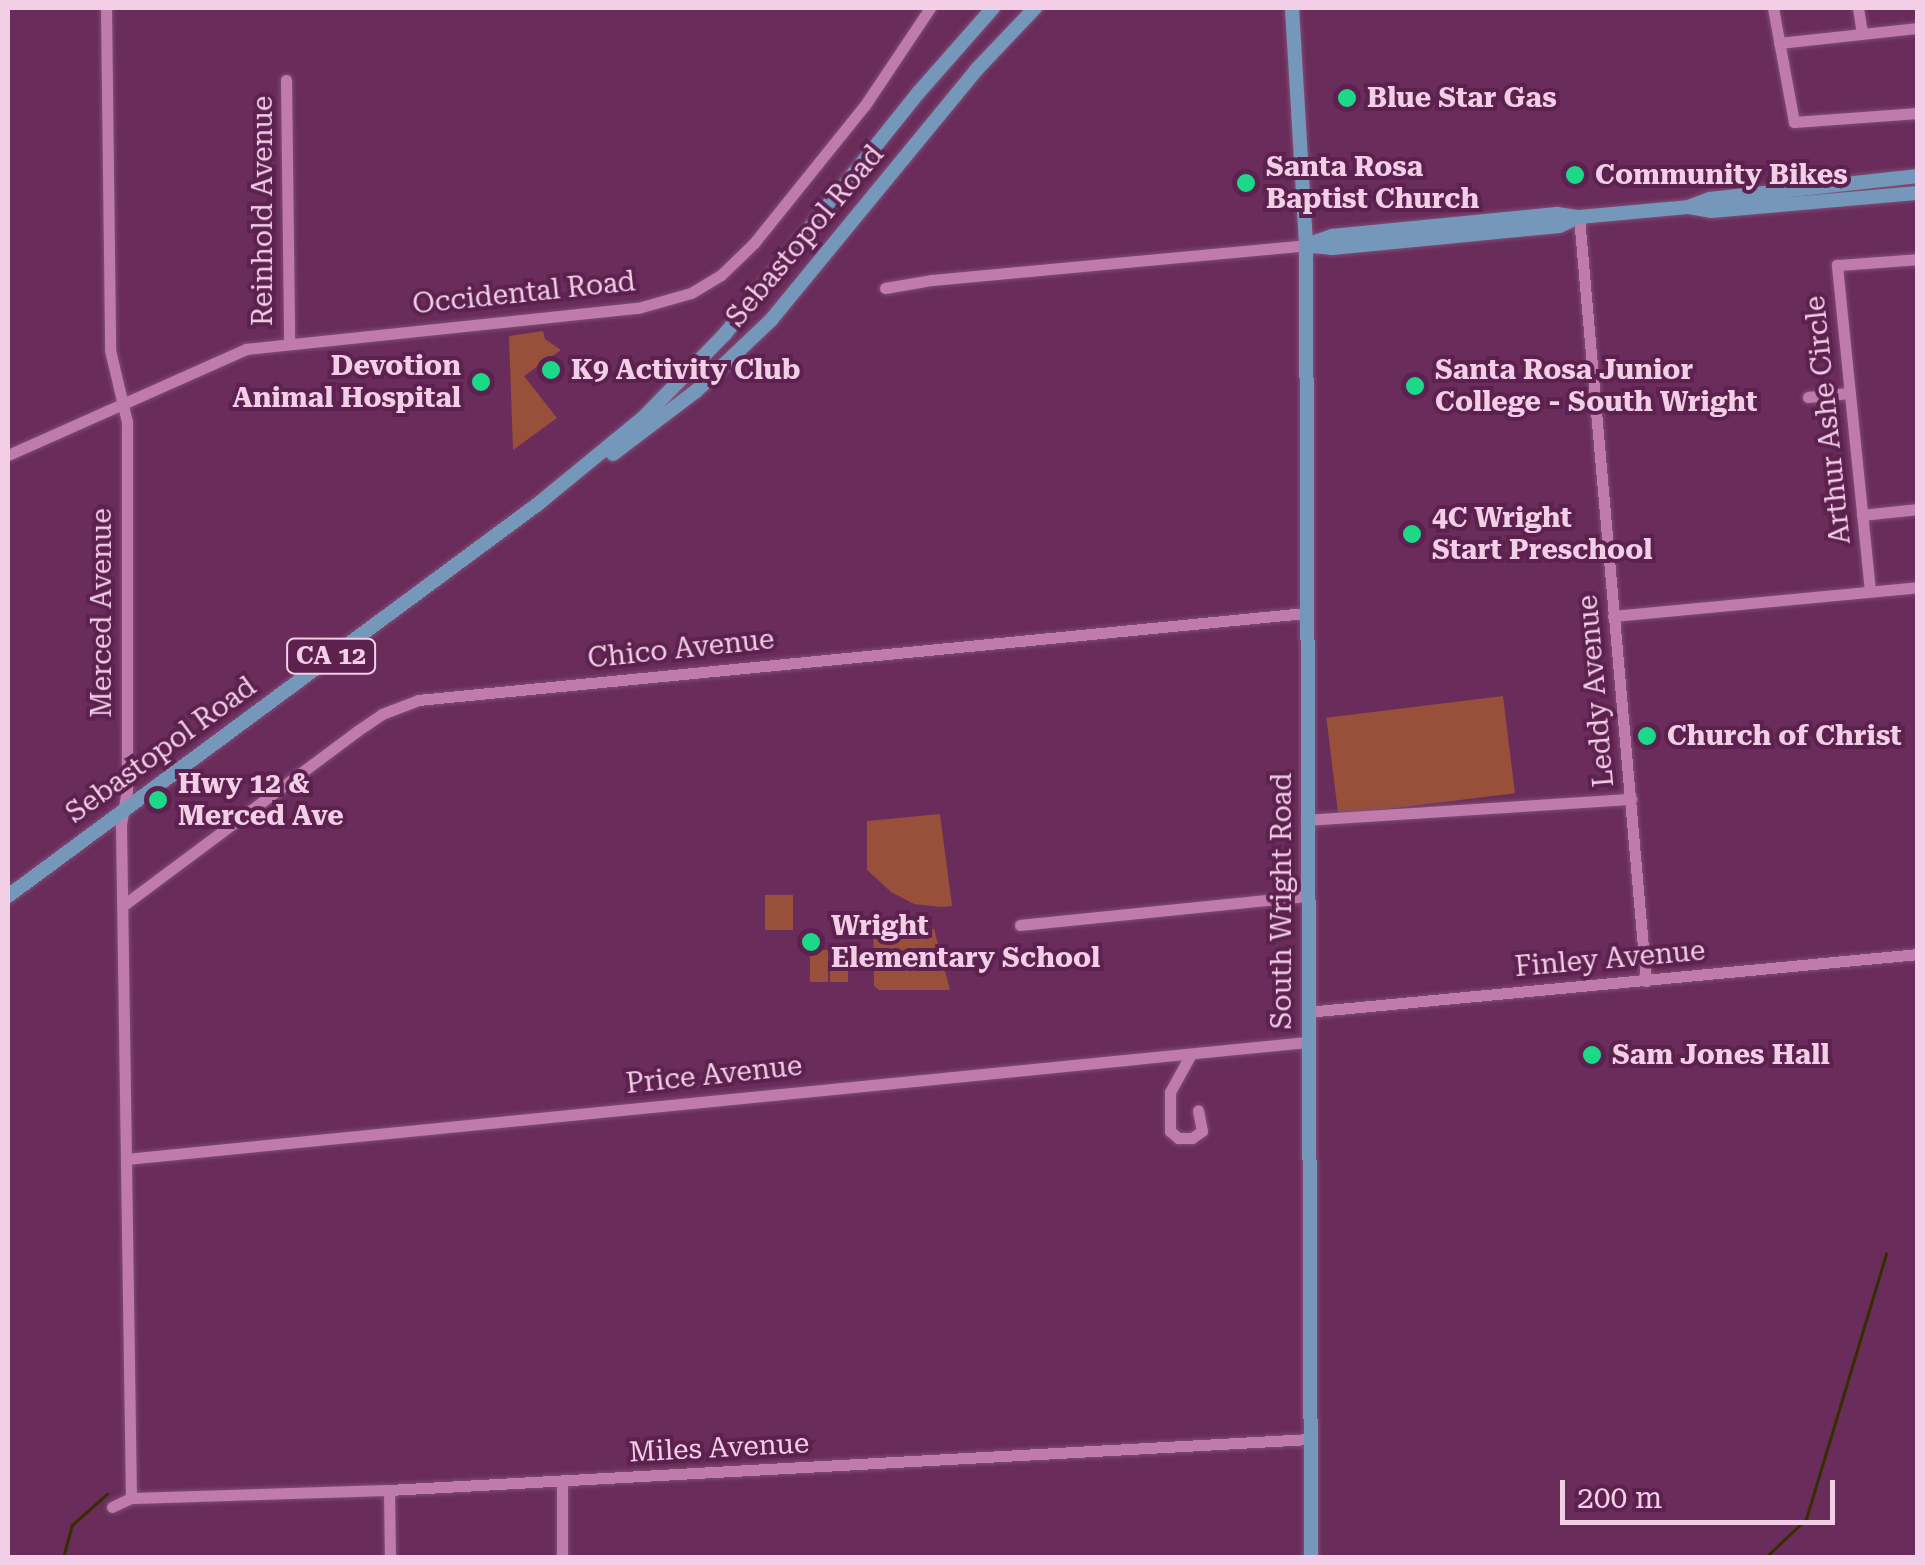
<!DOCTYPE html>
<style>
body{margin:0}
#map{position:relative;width:1925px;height:1565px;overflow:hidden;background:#692c5b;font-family:"Roboto Serif",serif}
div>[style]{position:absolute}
.green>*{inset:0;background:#98503b;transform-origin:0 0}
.stream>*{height:2.5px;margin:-1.25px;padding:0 1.25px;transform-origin:1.25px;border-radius:1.25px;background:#372e00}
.roads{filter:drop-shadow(0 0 2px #804d75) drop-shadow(0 0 2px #804d75)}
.minor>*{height:11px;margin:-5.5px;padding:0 5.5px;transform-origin:5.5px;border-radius:5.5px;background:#bf7bac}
.major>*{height:14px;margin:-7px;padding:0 7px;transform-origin:7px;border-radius:7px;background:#7497ba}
.dots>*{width:28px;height:28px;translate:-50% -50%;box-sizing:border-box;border:5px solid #5d2150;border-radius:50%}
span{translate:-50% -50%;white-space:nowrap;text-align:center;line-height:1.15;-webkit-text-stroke:8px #5d2150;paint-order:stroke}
.shield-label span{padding:2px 8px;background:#5d2150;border:2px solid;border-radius:8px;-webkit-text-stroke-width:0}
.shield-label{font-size:25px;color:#f2cee7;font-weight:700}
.poi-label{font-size:28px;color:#f2cee7;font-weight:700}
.left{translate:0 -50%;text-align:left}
.right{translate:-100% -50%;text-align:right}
.street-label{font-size:28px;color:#f2cee7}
.frame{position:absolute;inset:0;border:10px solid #f2cee7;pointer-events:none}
.scale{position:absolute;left:1560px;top:1480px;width:275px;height:45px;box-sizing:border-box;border:5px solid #f2cee7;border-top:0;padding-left:12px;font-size:30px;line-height:35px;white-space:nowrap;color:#f2cee7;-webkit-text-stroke:8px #5d2150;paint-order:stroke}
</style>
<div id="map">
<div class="green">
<i style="clip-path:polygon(543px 331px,545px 339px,561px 350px,524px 376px,557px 418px,513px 450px,509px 336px)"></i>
<i style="left:1503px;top:696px;width:98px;height:178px;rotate:83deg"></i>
<i style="clip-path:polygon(940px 814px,952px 906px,941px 907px,914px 904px,891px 892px,867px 870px,867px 821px)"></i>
<i style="left:765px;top:895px;width:28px;height:35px"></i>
<i style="clip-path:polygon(873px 914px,934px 929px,950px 990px,879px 990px,874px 986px)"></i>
<i style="left:810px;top:950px;width:18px;height:32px"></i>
<i style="left:830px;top:950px;width:18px;height:32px"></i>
</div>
<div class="stream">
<i style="left:63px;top:1558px;width:34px;rotate:-75deg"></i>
<i style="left:72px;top:1525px;width:47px;rotate:-41.5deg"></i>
<i style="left:1765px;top:1558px;width:57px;rotate:-43.6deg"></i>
<i style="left:1806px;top:1519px;width:277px;rotate:-73.2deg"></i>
</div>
<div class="roads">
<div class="minor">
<i style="left:106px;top:8px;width:342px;rotate:89.3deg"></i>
<i style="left:110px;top:350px;width:74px;rotate:76.7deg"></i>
<i style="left:127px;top:422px;width:368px;rotate:90deg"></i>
<i style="left:127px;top:790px;width:36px;rotate:100deg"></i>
<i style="left:121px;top:825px;width:673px;rotate:89.15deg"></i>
<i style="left:131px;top:1498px;width:21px;rotate:155deg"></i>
<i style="left:1773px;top:8px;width:116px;rotate:79.6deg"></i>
<i style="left:1794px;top:122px;width:124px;rotate:-4.2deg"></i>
<i style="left:1858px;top:8px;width:26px;rotate:81deg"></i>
<i style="left:1779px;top:43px;width:140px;rotate:-6.2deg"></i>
<i style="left:286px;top:80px;width:262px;rotate:89.3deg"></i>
<i style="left:1579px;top:217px;width:767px;rotate:84.99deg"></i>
<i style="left:885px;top:288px;width:48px;rotate:-9.7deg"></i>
<i style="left:932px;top:280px;width:376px;rotate:-5.3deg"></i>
<i style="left:1808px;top:397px;width:41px;rotate:-5.6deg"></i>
<i style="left:8px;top:455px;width:261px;rotate:-24deg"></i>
<i style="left:246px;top:349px;width:394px;rotate:-6deg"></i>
<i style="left:638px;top:308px;width:55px;rotate:-15.8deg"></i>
<i style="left:691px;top:293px;width:35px;rotate:-31deg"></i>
<i style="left:721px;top:275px;width:46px;rotate:-44.1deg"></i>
<i style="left:754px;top:243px;width:177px;rotate:-51.2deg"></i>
<i style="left:865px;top:105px;width:117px;rotate:-56.2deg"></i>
<i style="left:1862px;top:515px;width:56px;rotate:-6.1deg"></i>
<i style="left:1870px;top:591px;width:328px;rotate:-95.8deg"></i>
<i style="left:1837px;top:265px;width:81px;rotate:-4.2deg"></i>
<i style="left:1613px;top:616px;width:306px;rotate:-5.4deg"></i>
<i style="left:1306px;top:820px;width:326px;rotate:-3.7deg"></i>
<i style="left:125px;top:904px;width:289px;rotate:-36.7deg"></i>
<i style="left:357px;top:731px;width:30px;rotate:-34deg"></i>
<i style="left:382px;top:714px;width:39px;rotate:-21deg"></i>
<i style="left:418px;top:700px;width:891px;rotate:-5.6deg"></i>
<i style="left:1020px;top:925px;width:287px;rotate:-5.8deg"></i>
<i style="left:1307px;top:1012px;width:614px;rotate:-5.42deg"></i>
<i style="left:1191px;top:1054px;width:43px;rotate:118.9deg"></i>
<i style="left:1170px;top:1092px;width:39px;rotate:90deg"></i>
<i style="left:1170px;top:1131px;width:11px;rotate:41deg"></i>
<i style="left:1178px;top:1138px;width:14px"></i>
<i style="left:1192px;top:1138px;width:12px;rotate:-35deg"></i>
<i style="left:1202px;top:1131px;width:21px;rotate:-101deg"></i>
<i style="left:126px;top:1159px;width:1187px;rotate:-5.66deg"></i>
<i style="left:562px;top:1481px;width:77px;rotate:90deg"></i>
<i style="left:389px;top:1490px;width:68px;rotate:89.2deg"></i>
<i style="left:131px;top:1498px;width:258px;rotate:-1.8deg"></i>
<i style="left:389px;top:1490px;width:922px;rotate:-3.17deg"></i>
</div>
<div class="major">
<i style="left:1292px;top:8px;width:237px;rotate:86.6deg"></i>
<i style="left:1306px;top:245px;width:1313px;rotate:89.78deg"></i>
<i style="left:1689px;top:207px;width:22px;rotate:10deg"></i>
<i style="left:1711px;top:211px;width:208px;rotate:-5deg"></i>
<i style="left:1306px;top:245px;width:28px;rotate:-19deg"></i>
<i style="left:1332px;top:236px;width:226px;rotate:-5.6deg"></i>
<i style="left:1557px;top:214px;width:22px;rotate:8deg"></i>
<i style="left:1579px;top:217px;width:109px;rotate:-5.2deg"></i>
<i style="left:1688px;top:207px;width:23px;rotate:-20deg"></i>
<i style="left:1710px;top:199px;width:209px;rotate:-6.3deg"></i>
<i style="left:1311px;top:246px;width:21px;rotate:5deg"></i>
<i style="left:1332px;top:248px;width:228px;rotate:-5.5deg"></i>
<i style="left:1559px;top:226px;width:20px;rotate:-24deg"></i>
<i style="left:613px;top:454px;width:104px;rotate:-37.2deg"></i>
<i style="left:696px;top:391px;width:103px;rotate:-43.4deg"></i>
<i style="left:771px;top:320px;width:326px;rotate:-50.6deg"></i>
<i style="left:978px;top:68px;width:83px;rotate:-46.5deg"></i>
<i style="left:8px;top:896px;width:659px;rotate:-36.49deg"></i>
<i style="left:538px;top:504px;width:139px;rotate:-39.4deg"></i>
<i style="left:645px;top:416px;width:115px;rotate:-45.7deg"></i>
<i style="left:725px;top:334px;width:310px;rotate:-51.3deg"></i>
<i style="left:919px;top:92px;width:112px;rotate:-48.6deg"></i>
</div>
</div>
<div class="dots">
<i style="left:1347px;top:98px;background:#1cd988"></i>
<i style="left:1575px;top:175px;background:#1cd988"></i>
<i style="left:1246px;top:183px;background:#1cd988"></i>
<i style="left:551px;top:370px;background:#1cd988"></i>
<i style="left:481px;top:382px;background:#1cd988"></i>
<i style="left:1415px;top:386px;background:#1cd988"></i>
<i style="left:1412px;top:534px;background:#1cd988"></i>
<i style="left:1647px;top:736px;background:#1cd988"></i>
<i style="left:158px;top:800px;background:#1cd988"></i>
<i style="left:811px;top:942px;background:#1cd988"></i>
<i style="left:1592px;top:1055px;background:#1cd988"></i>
</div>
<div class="shield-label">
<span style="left:331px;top:656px">CA 12</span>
</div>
<div class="poi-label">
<span class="left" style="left:1367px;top:98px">Blue Star Gas</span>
<span class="left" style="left:1266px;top:183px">Santa Rosa<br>Baptist Church</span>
<span class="left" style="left:1595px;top:175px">Community Bikes</span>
<span class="right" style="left:461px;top:382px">Devotion<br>Animal Hospital</span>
<span class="left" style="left:571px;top:370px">K9 Activity Club</span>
<span class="left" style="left:1435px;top:386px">Santa Rosa Junior<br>College - South Wright</span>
<span class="left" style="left:1432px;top:534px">4C Wright<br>Start Preschool</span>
<span class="left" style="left:1667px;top:736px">Church of Christ</span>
<span class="left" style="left:178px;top:800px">Hwy 12 &amp;<br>Merced Ave</span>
<span class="left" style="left:831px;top:942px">Wright<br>Elementary School</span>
<span class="left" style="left:1612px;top:1055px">Sam Jones Hall</span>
</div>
<div class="street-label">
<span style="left:263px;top:211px;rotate:-90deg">Reinhold Avenue</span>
<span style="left:805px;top:236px;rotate:-50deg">Sebastopol Road</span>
<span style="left:524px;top:293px;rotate:-6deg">Occidental Road</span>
<span style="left:1828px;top:420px;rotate:-96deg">Arthur Ashe Circle</span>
<span style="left:102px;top:613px;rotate:-90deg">Merced Avenue</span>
<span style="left:681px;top:649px;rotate:-6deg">Chico Avenue</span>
<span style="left:1596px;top:691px;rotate:-95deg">Leddy Avenue</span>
<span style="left:161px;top:750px;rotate:-36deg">Sebastopol Road</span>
<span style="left:1282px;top:901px;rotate:-90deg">South Wright Road</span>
<span style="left:1610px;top:959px;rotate:-5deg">Finley Avenue</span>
<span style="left:714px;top:1075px;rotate:-6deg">Price Avenue</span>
<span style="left:719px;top:1448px;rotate:-3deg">Miles Avenue</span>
</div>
<div class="frame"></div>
<div class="scale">200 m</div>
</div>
